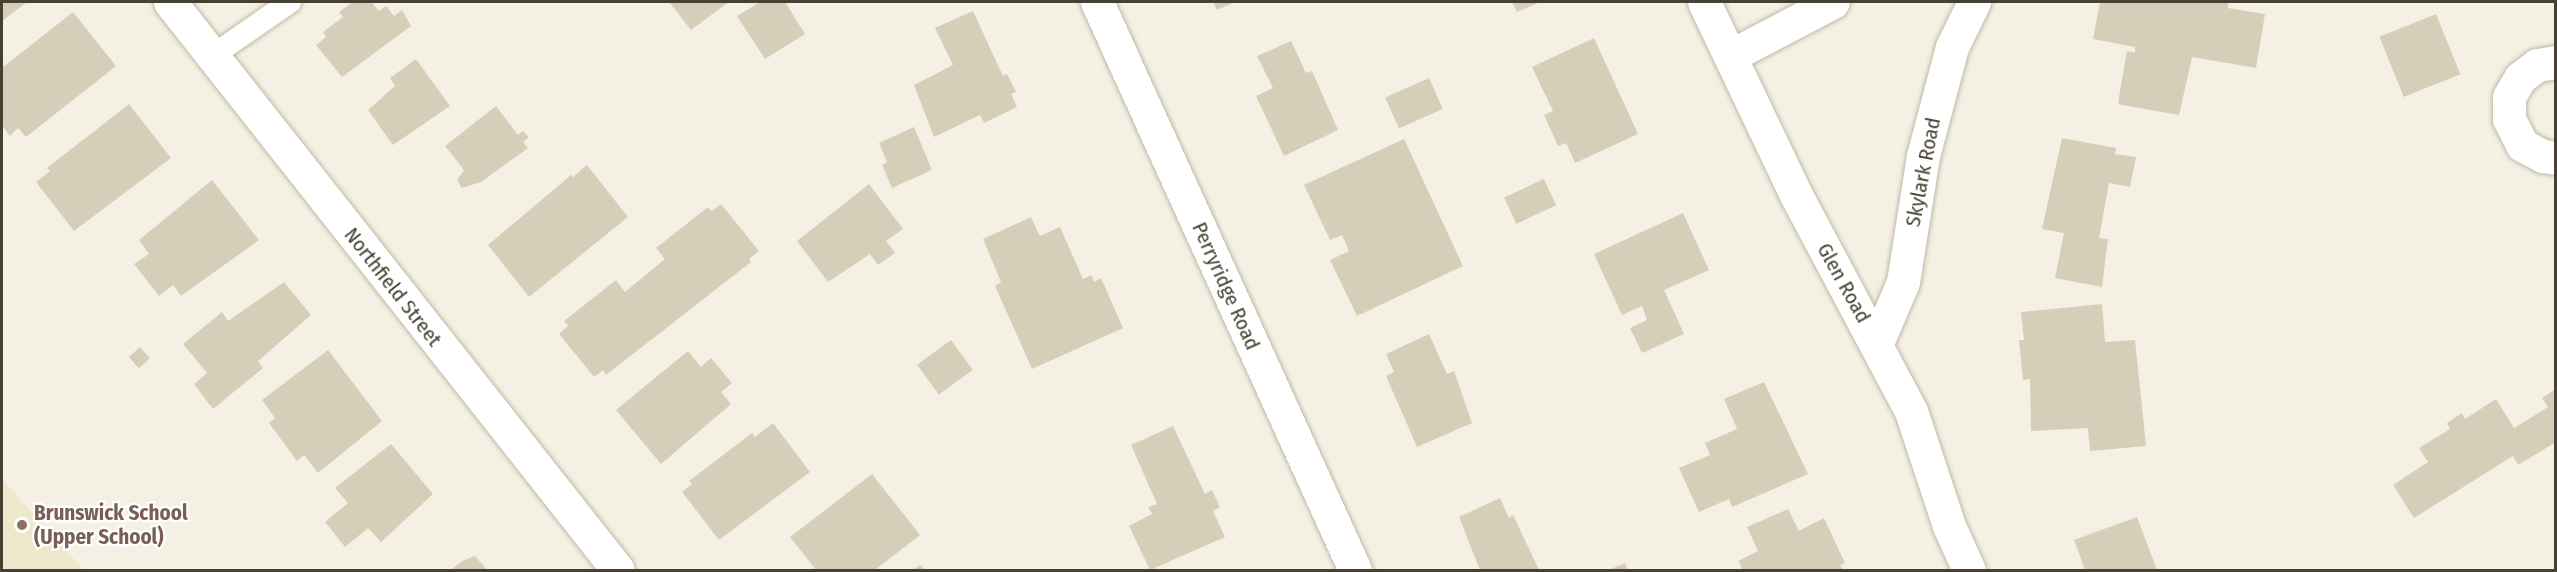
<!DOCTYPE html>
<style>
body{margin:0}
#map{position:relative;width:2557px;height:572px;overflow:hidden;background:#f4f1e4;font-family:"Fira Sans Condensed",sans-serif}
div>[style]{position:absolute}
.education>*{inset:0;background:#eee9cc}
.building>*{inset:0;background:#d6ceb8;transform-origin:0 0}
.roads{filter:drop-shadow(0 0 2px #c0baa5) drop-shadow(0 0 2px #c0baa5)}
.lane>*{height:22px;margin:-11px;padding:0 11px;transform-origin:11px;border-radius:11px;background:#fff}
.street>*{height:33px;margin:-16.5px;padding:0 16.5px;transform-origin:16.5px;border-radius:16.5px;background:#fff}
.dots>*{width:16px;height:16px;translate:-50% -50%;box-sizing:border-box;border:3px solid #fff;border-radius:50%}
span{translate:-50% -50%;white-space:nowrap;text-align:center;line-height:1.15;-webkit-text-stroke:4.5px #fff;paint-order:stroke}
.street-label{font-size:21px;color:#464133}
.education-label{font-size:21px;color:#785e54;font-weight:700}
.left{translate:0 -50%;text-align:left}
.frame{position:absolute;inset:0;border:3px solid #464133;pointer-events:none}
</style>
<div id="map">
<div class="education">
<i style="clip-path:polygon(2px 479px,84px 570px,2px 570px)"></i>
</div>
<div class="building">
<i style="clip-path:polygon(2px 2px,27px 2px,2px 21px)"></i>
<i style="clip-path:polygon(353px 2px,371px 2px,379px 11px,386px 6px,394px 16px,402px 10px,411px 26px,342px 77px,316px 45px,326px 37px,323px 32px,343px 17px,339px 12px)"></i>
<i style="clip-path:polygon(669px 2px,729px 2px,691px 30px)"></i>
<i style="clip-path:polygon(760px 2px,785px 2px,805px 34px,765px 59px,737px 16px)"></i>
<i style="clip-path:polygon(1213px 2px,1235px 2px,1217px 10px)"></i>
<i style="clip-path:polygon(1512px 2px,1540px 2px,1517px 12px)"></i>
<i style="clip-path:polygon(2100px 2px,2228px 2px,2228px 8px,2265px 14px,2256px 68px,2192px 57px,2179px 115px,2122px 105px,2118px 103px,2127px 51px,2135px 53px,2135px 47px,2093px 39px)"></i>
<i style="clip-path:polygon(973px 11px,1003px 76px,1007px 74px,1016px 92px,1011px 94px,1017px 107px,984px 123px,980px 115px,934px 137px,914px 85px,953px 65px,935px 28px)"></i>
<i style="clip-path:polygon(73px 12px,116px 66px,26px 137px,18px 128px,10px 136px,2px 125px,2px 68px)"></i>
<i style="left:2436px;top:14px;width:65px;height:61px;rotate:68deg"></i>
<i style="clip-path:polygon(1594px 38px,1638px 134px,1575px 163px,1566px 143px,1558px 146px,1544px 115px,1553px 111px,1532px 67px)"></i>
<i style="clip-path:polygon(1291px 41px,1306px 73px,1312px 71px,1338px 130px,1284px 156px,1256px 96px,1273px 88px,1257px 56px)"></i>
<i style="clip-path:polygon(416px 59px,450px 106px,393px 145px,368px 110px,395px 86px,390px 78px)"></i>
<i style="left:1429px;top:78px;width:34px;height:48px;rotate:66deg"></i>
<i style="clip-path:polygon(129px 104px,171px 158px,74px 231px,36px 182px,50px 171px,47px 168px)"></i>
<i style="clip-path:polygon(496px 106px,518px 135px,523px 131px,529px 137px,523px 142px,528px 148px,481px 182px,462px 188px,457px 180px,464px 170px,445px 146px)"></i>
<i style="clip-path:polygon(914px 127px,932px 170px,892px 188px,882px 165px,887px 162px,879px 143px)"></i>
<i style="clip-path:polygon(2062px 138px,2116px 148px,2115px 154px,2136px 157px,2130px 187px,2109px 183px,2099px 238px,2108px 239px,2102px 287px,2055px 278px,2064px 233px,2042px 229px)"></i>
<i style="clip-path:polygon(1404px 139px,1463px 266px,1357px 316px,1330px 260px,1349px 251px,1342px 235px,1330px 240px,1304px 185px)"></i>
<i style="clip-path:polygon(587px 165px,628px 217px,529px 297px,488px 245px,571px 175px,573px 177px)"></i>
<i style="left:1544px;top:179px;width:29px;height:44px;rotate:65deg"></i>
<i style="clip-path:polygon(212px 180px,259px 240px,181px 296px,173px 285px,159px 296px,134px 264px,149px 254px,139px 240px)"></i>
<i style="clip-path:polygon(869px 184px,903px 229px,886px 241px,895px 253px,878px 265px,870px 254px,828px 282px,797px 241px)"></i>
<i style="clip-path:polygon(721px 204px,759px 251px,749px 259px,751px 262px,606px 375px,603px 370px,594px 377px,559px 334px,568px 326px,564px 321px,616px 280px,625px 292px,665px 259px,656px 248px,708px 207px,712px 211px)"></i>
<i style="clip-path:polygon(1683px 213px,1709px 270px,1664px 290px,1684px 334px,1642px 353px,1630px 328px,1647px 320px,1642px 306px,1622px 315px,1594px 254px)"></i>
<i style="clip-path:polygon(1031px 217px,1040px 236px,1060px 227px,1083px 279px,1091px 275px,1094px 282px,1101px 278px,1123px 328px,1032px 369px,995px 286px,1001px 282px,983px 239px)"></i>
<i style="clip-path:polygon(284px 282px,311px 315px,258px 361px,263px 368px,213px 409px,194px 384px,207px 373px,183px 344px,222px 312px,228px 321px)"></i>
<i style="clip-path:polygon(2102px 304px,2105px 342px,2135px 340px,2146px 446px,2090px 451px,2088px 428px,2031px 431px,2030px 379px,2023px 380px,2019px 340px,2024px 340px,2021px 312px)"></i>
<i style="clip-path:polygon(1429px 334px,1447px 374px,1454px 371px,1472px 423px,1417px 447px,1386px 376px,1394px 372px,1386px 354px)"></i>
<i style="left:951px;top:340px;width:37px;height:42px;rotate:54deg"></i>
<i style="left:140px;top:347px;width:15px;height:15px;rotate:48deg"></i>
<i style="clip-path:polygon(328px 350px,382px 421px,318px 473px,304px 455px,297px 461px,269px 423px,275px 418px,262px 400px)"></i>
<i style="clip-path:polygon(688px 351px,701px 367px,711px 358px,732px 383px,721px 392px,731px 404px,661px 464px,616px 410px)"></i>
<i style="clip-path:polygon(1764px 382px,1808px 474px,1732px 507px,1729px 499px,1699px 512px,1679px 468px,1710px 455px,1705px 443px,1737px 429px,1724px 399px)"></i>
<i style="clip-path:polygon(2556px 389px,2556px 442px,2518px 465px,2513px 456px,2414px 518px,2393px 485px,2428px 462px,2419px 448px,2450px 429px,2447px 423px,2462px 413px,2465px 419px,2496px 399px,2514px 428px,2548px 407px,2542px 398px)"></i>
<i style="clip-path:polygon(773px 423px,810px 472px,719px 540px,682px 492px,692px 484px,689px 481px,752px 433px,755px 437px)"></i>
<i style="clip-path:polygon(1173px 426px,1205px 494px,1212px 490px,1220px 507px,1213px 511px,1225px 537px,1150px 570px,1129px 526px,1152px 514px,1148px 507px,1157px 504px,1131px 445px)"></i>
<i style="clip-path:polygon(391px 444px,433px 494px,381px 542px,368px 528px,345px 547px,325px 522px,348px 503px,335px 488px)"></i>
<i style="clip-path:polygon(872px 474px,920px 535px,875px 570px,816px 570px,790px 537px)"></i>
<i style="clip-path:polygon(1500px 498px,1509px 518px,1513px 515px,1539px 570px,1480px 570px,1459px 517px)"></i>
<i style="clip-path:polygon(1788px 509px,1799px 531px,1824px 518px,1845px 563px,1840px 565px,1843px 570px,1743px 570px,1738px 561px,1758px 551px,1747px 527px)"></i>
<i style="clip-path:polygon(2137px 517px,2157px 570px,2085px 570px,2074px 540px)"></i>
<i style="clip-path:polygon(475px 556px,487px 570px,451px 570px,462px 561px)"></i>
<i style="clip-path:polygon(1625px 563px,1628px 570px,1611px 570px,1611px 569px)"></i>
<i style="clip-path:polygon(920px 565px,925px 570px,913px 570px)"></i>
</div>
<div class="roads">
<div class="lane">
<i style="left:212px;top:56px;width:95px;rotate:-34.7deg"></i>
</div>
<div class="street">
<i style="left:170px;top:2px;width:723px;rotate:51.74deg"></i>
<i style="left:1097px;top:2px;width:624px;rotate:65.57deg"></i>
<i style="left:1704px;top:2px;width:214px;rotate:64.5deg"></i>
<i style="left:1796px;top:195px;width:245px;rotate:62deg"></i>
<i style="left:1911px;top:411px;width:121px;rotate:71.7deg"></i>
<i style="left:1949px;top:526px;width:48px;rotate:65.6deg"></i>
<i style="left:1730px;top:56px;width:116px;rotate:-27.7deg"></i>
<i style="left:2556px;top:62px;width:19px;rotate:171deg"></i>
<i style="left:2537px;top:65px;width:21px;rotate:143deg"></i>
<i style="left:2520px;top:78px;width:22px;rotate:120deg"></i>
<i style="left:2509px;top:97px;width:22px;rotate:90deg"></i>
<i style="left:2509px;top:119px;width:29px;rotate:63deg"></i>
<i style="left:2522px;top:145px;width:24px;rotate:28deg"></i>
<i style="left:2543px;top:156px;width:13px;rotate:9deg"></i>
<i style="left:1877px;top:343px;width:66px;rotate:-66.9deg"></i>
<i style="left:1903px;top:282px;width:128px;rotate:-81deg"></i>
<i style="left:1923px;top:156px;width:113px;rotate:-75.1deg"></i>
<i style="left:1952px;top:47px;width:50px;rotate:-63.9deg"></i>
</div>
</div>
<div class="dots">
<i style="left:22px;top:525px;background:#8d6e63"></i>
</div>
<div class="street-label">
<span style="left:1923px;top:172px;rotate:-79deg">Skylark Road</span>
<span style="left:1844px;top:283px;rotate:61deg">Glen Road</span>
<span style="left:1226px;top:286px;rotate:66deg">Perryridge Road</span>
<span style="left:393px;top:287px;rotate:52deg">Northfield Street</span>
</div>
<div class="education-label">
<span class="left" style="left:34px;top:525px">Brunswick School<br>(Upper School)</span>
</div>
<div class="frame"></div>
</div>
